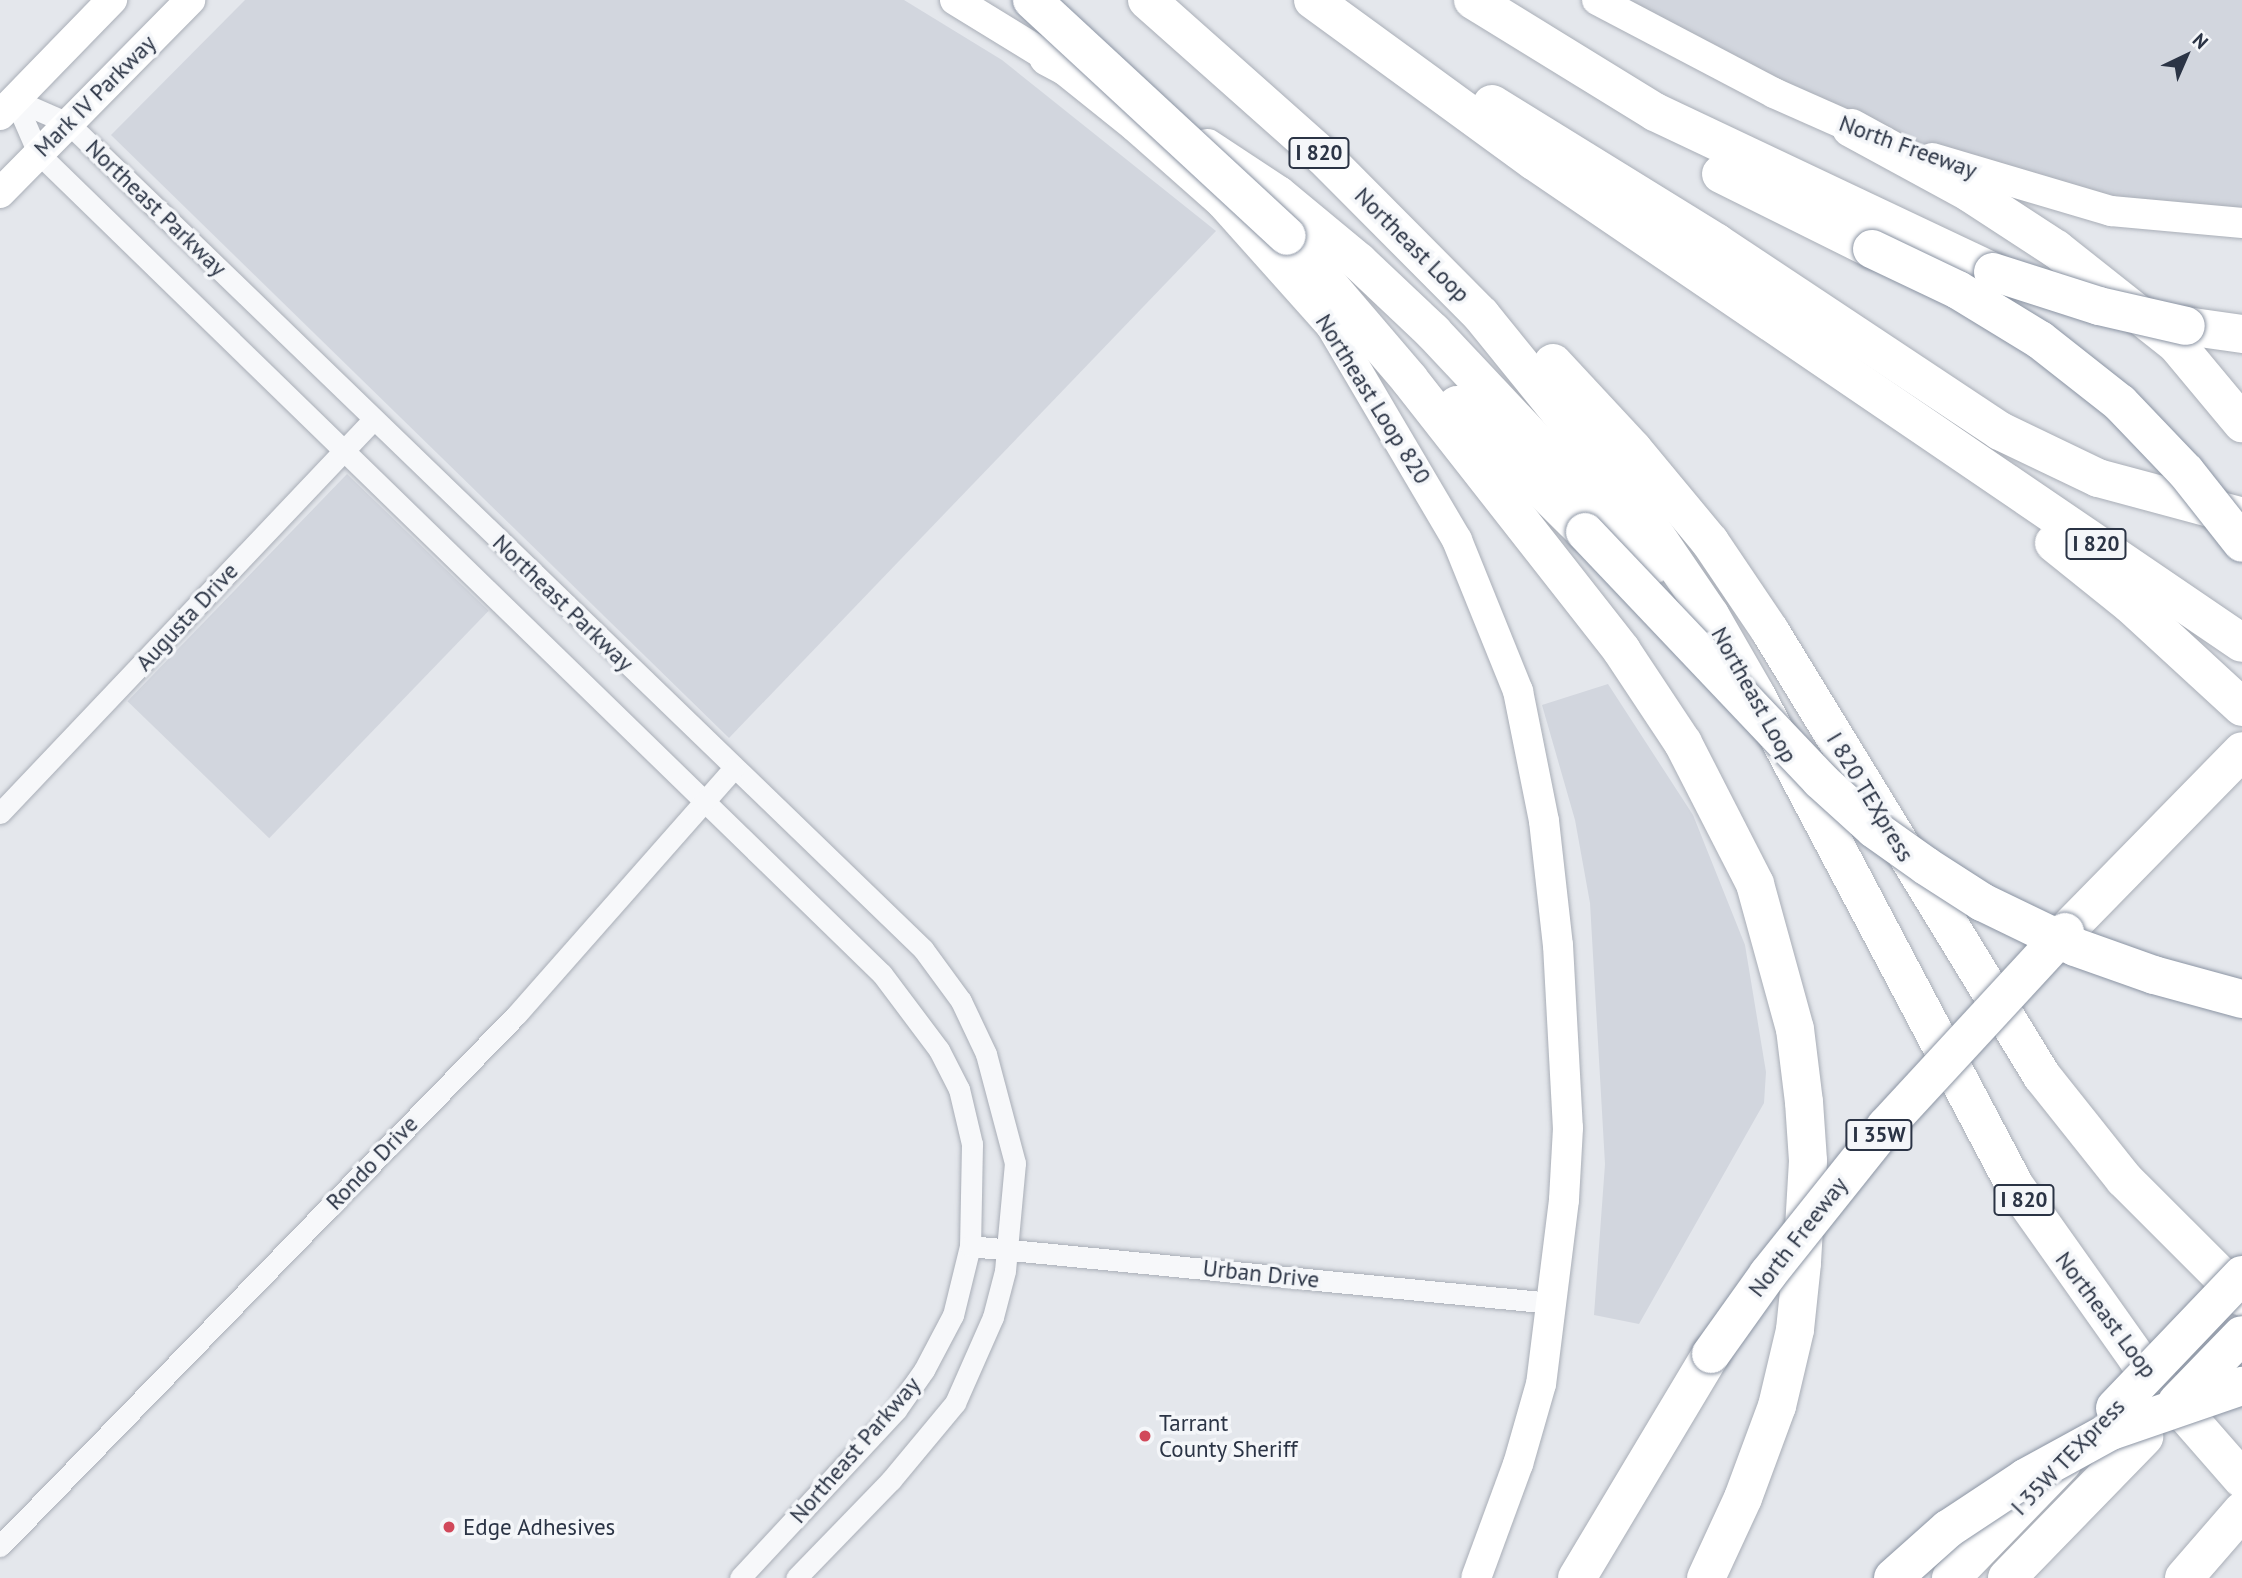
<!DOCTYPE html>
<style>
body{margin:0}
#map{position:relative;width:2242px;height:1578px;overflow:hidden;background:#e4e7ec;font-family:"PT Sans",sans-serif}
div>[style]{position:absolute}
.built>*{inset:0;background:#d2d6de;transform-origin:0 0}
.roads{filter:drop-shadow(0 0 2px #a9aeb7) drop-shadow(0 0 2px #a9aeb7)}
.minor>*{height:21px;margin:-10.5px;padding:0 10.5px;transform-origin:10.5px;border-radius:10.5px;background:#f7f8fa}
.secondary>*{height:30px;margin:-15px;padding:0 15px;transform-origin:15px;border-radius:15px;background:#fff}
.motorway>*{height:38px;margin:-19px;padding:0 19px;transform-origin:19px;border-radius:19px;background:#fff}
.bridges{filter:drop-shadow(0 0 2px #8b94a3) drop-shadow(0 0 2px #8b94a3)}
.motorway-bridge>*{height:38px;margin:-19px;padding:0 19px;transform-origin:19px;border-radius:19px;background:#fff}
.dots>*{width:19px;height:19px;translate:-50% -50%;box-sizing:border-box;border:4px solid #f4f6f9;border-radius:50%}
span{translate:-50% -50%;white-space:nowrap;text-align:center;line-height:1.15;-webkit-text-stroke:7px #f4f6f9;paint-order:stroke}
.shield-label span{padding:2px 5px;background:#f4f6f9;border:2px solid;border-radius:5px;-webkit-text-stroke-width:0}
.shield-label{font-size:21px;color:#2b3445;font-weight:700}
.street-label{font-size:23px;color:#2b3445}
.poi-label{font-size:23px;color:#2b3445}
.left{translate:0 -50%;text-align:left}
.north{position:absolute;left:2151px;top:21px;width:70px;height:70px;-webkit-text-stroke:5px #f4f6f9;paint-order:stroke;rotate:44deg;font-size:19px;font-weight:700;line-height:28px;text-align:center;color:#2b3445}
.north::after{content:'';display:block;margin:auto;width:24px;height:32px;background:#2b3445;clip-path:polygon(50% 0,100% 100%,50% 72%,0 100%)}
</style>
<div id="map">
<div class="built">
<i style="clip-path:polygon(245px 0,904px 0,1002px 60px,1216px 231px,729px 738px,111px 135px)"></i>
<i style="clip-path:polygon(1620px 0,2242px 0,2242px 211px,2114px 202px,1924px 154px)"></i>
<i style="left:347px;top:474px;width:197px;height:316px;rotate:44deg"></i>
<i style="clip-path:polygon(1608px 684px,1693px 815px,1745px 945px,1766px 1072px,1764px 1103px,1639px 1324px,1594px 1315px,1605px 1164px,1590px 903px,1575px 820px,1542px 705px)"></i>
</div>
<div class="roads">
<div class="minor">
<i style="left:15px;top:100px;width:58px;rotate:23.5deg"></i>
<i style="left:68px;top:123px;width:1189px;rotate:44.01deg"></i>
<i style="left:923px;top:949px;width:64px;rotate:53.8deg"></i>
<i style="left:961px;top:1001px;width:59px;rotate:64.7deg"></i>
<i style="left:986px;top:1054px;width:113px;rotate:75.1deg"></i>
<i style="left:1015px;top:1163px;width:108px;rotate:95.3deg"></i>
<i style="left:1005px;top:1271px;width:48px;rotate:104.6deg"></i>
<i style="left:993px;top:1317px;width:94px;rotate:113.8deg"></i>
<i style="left:955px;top:1403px;width:100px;rotate:129.7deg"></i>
<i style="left:891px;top:1480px;width:136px;rotate:134.1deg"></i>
<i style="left:15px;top:100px;width:58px;rotate:66.5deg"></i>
<i style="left:38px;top:153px;width:1177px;rotate:44.21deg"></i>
<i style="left:882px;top:974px;width:95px;rotate:53.1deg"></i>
<i style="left:939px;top:1050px;width:44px;rotate:62.9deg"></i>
<i style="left:959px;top:1089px;width:57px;rotate:76.7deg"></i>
<i style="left:972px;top:1144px;width:102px;rotate:91.1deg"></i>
<i style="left:970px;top:1246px;width:71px;rotate:103.8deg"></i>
<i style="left:953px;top:1315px;width:62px;rotate:117.8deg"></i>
<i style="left:924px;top:1370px;width:49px;rotate:125deg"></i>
<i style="left:896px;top:1410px;width:229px;rotate:132.9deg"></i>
<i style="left:0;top:813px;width:542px;rotate:-46.5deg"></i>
<i style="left:970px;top:1246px;width:584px;rotate:5.6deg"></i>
<i style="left:0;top:1546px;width:742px;rotate:-45.82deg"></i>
<i style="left:517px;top:1014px;width:327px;rotate:-48.6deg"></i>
</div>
<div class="secondary">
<i style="left:955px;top:0;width:109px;rotate:31.5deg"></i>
<i style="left:1048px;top:57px;width:112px;rotate:38.8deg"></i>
<i style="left:1135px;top:127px;width:115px;rotate:41.5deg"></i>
<i style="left:1221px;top:203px;width:165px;rotate:48.2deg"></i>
<i style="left:1331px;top:326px;width:248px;rotate:59.5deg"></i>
<i style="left:1457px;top:540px;width:163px;rotate:68deg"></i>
<i style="left:1518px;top:691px;width:133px;rotate:78.7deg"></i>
<i style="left:1544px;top:821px;width:125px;rotate:83.6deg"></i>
<i style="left:1558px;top:945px;width:183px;rotate:86.9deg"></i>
<i style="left:1568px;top:1128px;width:72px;rotate:93.2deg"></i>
<i style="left:1564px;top:1200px;width:185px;rotate:97.1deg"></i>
<i style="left:1541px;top:1384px;width:83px;rotate:106deg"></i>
<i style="left:1518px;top:1464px;width:121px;rotate:110.2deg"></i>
<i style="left:1597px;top:0;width:200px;rotate:27.7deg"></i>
<i style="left:1774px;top:93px;width:104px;rotate:23.9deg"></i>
<i style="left:0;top:115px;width:161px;rotate:-45.8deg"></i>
<i style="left:1932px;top:158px;width:187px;rotate:16.5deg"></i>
<i style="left:2111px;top:211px;width:132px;rotate:5.2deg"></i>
<i style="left:0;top:193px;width:271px;rotate:-45.4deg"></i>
</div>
<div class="motorway">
<i style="left:1147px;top:0;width:237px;rotate:41.6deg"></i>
<i style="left:1324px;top:157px;width:223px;rotate:45.2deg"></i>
<i style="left:1481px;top:315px;width:245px;rotate:51deg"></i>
<i style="left:1635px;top:505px;width:133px;rotate:55.7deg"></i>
<i style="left:1710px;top:615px;width:92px;rotate:60.1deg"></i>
<i style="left:1756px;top:695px;width:555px;rotate:62.19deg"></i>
<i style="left:2015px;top:1186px;width:213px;rotate:54.7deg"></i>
<i style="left:2138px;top:1360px;width:158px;rotate:48.8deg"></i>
<i style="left:1313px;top:0;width:273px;rotate:36.1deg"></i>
<i style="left:1534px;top:161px;width:856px;rotate:34.25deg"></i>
<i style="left:1473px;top:0;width:214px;rotate:31.6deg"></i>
<i style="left:1655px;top:112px;width:374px;rotate:25.3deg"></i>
<i style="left:1048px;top:57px;width:98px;rotate:27.9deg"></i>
<i style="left:1492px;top:104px;width:264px;rotate:31.7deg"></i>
<i style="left:1717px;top:243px;width:340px;rotate:33.6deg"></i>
<i style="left:2000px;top:431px;width:109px;rotate:25.6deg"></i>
<i style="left:2098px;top:478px;width:147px;rotate:15deg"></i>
<i style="left:1851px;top:128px;width:136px;rotate:28.6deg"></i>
<i style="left:1970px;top:193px;width:103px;rotate:33.1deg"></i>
<i style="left:2056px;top:249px;width:154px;rotate:38.4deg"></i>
<i style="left:2177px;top:345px;width:102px;rotate:50.2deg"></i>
<i style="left:1207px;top:148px;width:85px;rotate:33.5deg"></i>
<i style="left:1278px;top:195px;width:105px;rotate:39.6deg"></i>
<i style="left:1359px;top:262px;width:102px;rotate:43.4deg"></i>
<i style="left:1433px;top:332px;width:320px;rotate:46.8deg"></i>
<i style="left:1721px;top:174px;width:169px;rotate:26.4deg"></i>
<i style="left:1287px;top:236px;width:188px;rotate:49.5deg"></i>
<i style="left:1409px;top:379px;width:345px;rotate:51.9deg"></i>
<i style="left:1622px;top:651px;width:110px;rotate:56.5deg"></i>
<i style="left:1683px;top:743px;width:158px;rotate:62.9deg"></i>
<i style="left:1755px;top:884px;width:150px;rotate:74.6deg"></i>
<i style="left:1795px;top:1029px;width:74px;rotate:83deg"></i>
<i style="left:1804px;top:1102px;width:59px;rotate:86.1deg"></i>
<i style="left:1808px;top:1161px;width:102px;rotate:93.4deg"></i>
<i style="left:1802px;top:1263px;width:67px;rotate:96deg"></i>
<i style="left:1795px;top:1330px;width:78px;rotate:103.3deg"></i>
<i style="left:1777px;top:1406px;width:98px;rotate:110.3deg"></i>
<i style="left:1743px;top:1498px;width:88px;rotate:114.8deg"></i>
<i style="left:2186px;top:326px;width:57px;rotate:8.1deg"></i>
<i style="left:1553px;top:363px;width:117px;rotate:47.1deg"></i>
<i style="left:1633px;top:449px;width:121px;rotate:50.4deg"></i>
<i style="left:1710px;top:542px;width:107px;rotate:56deg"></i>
<i style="left:1770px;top:631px;width:522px;rotate:58.57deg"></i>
<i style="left:2042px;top:1076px;width:132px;rotate:51.5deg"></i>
<i style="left:2124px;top:1179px;width:167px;rotate:45deg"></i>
<i style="left:1457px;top:405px;width:180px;rotate:44.8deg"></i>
<i style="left:2054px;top:543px;width:97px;rotate:38.8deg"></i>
<i style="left:2130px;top:604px;width:152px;rotate:42.6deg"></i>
<i style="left:2065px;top:932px;width:253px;rotate:-45.6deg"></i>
<i style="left:1577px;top:1578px;width:261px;rotate:-59.1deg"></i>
<i style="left:1951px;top:1578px;width:161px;rotate:-46deg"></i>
<i style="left:2007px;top:1578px;width:197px;rotate:-45.8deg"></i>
<i style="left:2184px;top:1578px;width:89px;rotate:-49.1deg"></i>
</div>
</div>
<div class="bridges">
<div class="motorway-bridge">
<i style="left:1032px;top:0;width:347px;rotate:42.8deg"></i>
<i style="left:1872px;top:249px;width:95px;rotate:25.5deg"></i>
<i style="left:1958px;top:290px;width:96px;rotate:31.4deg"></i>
<i style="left:2040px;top:340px;width:102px;rotate:38.2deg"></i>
<i style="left:2120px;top:403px;width:95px;rotate:46.3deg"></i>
<i style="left:2186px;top:472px;width:90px;rotate:51.7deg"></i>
<i style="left:1993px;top:272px;width:111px;rotate:17.8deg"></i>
<i style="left:2099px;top:306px;width:89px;rotate:12.9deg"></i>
<i style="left:1585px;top:532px;width:342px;rotate:46.5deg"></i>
<i style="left:1820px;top:780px;width:73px;rotate:42.2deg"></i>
<i style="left:1874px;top:829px;width:64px;rotate:35.4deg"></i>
<i style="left:1926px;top:866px;width:67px;rotate:32.7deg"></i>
<i style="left:1982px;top:902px;width:103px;rotate:25.8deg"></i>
<i style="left:2075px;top:947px;width:84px;rotate:19.5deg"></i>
<i style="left:2154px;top:975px;width:91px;rotate:15.3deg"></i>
<i style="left:1711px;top:1354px;width:98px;rotate:-54.5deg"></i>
<i style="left:1768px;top:1274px;width:189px;rotate:-51.4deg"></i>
<i style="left:1886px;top:1126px;width:264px;rotate:-47.3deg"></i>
<i style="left:2177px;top:1402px;width:93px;rotate:-45.9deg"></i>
<i style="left:2115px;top:1408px;width:184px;rotate:-46.3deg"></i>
<i style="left:1893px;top:1578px;width:74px;rotate:-41.7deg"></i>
<i style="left:1948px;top:1529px;width:92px;rotate:-33.5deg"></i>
<i style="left:2025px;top:1478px;width:98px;rotate:-28.7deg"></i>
<i style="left:2111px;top:1431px;width:139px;rotate:-19deg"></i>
</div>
</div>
<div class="dots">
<i style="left:1145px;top:1436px;background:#d1495b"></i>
<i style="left:449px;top:1527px;background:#d1495b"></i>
</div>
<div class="shield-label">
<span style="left:1319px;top:153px">I 820</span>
<span style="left:2096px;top:544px">I 820</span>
<span style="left:1879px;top:1135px">I 35W</span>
<span style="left:2024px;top:1200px">I 820</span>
</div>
<div class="street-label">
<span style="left:95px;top:96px;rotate:-45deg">Mark IV Parkway</span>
<span style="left:1908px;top:147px;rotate:20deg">North Freeway</span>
<span style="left:156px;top:208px;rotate:44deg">Northeast Parkway</span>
<span style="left:1412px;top:245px;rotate:45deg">Northeast Loop</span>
<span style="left:1373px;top:399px;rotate:58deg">Northeast Loop 820</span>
<span style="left:563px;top:603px;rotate:44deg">Northeast Parkway</span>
<span style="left:187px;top:617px;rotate:-47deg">Augusta Drive</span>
<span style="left:1754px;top:695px;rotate:61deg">Northeast Loop</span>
<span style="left:1870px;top:797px;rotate:59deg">I 820 TEXpress</span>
<span style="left:372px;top:1163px;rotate:-46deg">Rondo Drive</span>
<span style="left:1798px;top:1237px;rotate:-52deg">North Freeway</span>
<span style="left:1261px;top:1274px;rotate:6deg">Urban Drive</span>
<span style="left:2106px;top:1315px;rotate:53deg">Northeast Loop</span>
<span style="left:855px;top:1450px;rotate:-49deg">Northeast Parkway</span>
<span style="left:2068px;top:1457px;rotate:-46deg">I 35W TEXpress</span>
</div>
<div class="poi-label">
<span class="left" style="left:1159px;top:1436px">Tarrant<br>County Sheriff</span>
<span class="left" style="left:463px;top:1527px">Edge Adhesives</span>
</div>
<div class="north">N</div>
</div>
